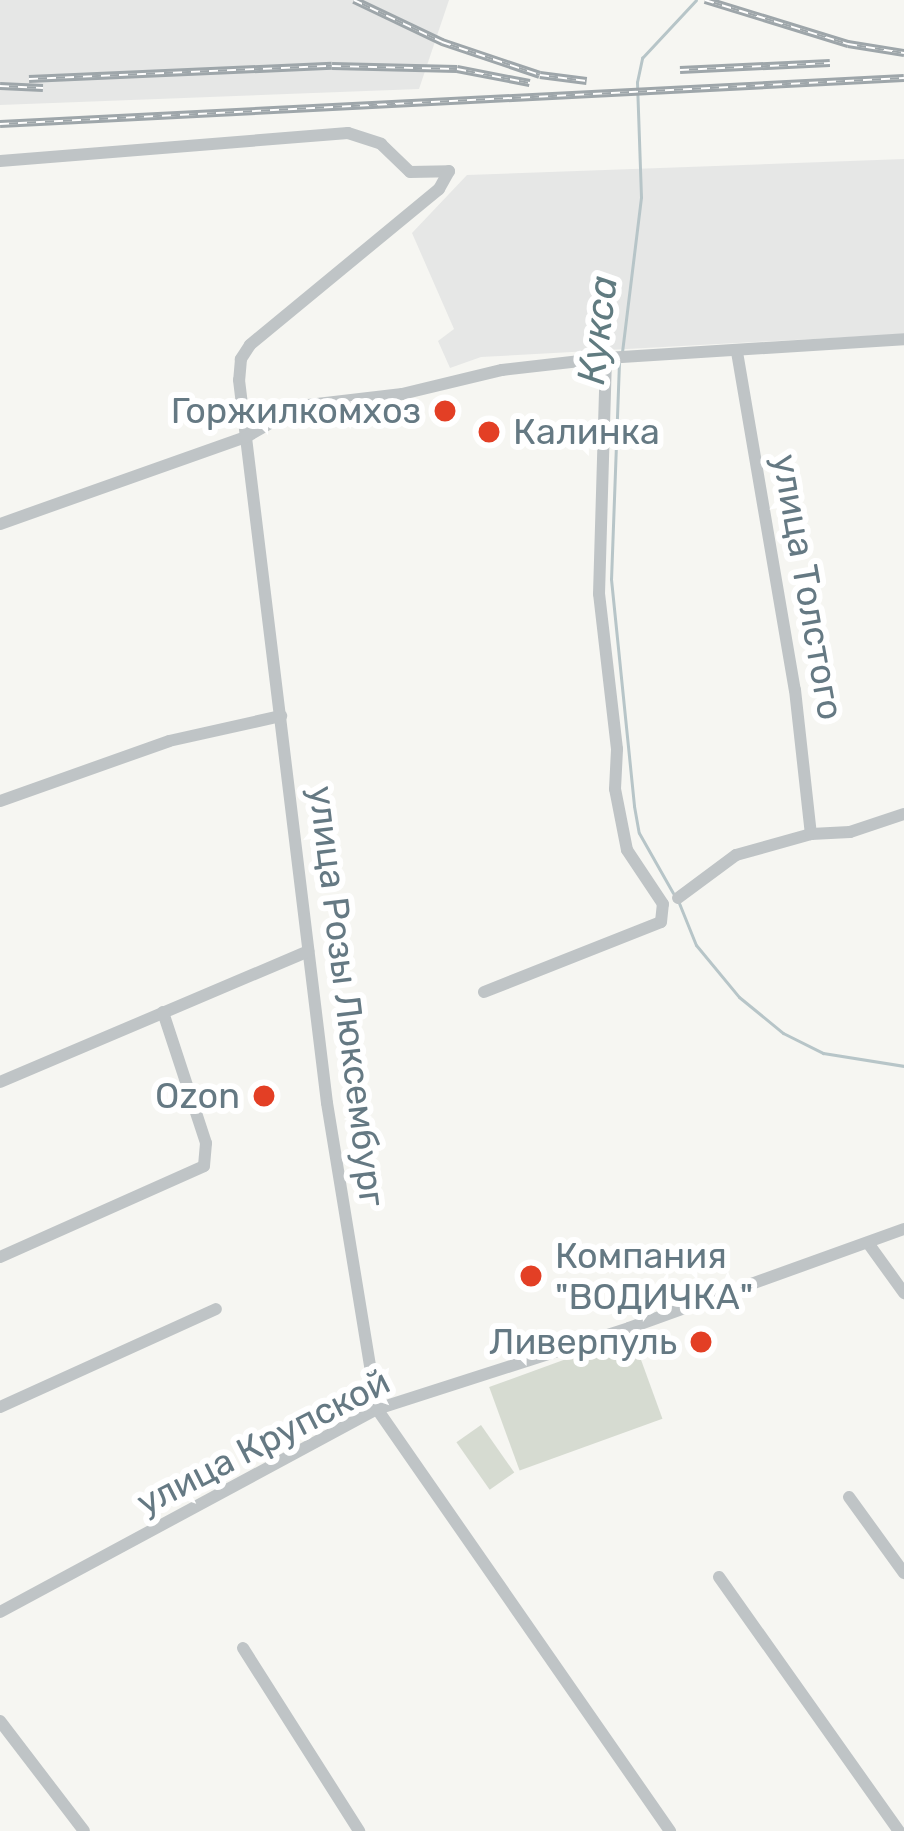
<!DOCTYPE html>
<meta charset="utf-8">
<style>
body{margin:0}
#map{position:relative;width:904px;height:1831px;overflow:hidden;background:#f6f6f2;font-family:Rubik,sans-serif}
div>[style]{position:absolute}
.built>*{inset:0;background:#e6e7e6}
.green>*{inset:0;background:#d6dbd1;transform-origin:0 0}
.stream>*{height:3px;margin:-1.5px;padding:0 1.5px;transform-origin:1.5px;border-radius:1.5px;background:#b7c5c8}
.minor>*{height:12px;margin:-6px;padding:0 6px;transform-origin:6px;border-radius:6px;background:#bfc4c6}
.rail>*{height:8px;margin-top:-4px;transform-origin:0;background:repeating-linear-gradient(90deg,#fff 0 9px,#9ea6aa 0 18px);box-sizing:border-box;border-block:3px solid #9ea6aa}
.dots>*{width:33px;height:33px;translate:-50% -50%;box-sizing:border-box;border:6px solid #fff;border-radius:50%}
span{translate:-50% -50%;white-space:nowrap;text-align:center;line-height:1.15;-webkit-text-stroke:12px #fff;paint-order:stroke}
.poi-label{font-size:36px;color:#657983}
.right{translate:-100% -50%;text-align:right}
.left{translate:0 -50%;text-align:left}
.street-label{font-size:36px;color:#657983}
.water-label{font-size:39px;color:#607b80;font-style:italic}
</style>
<div id="map">
<div class="built">
<i style="clip-path:polygon(0 0,449px 0,419px 89px,0 105px)"></i>
<i style="clip-path:polygon(904px 159px,904px 334px,481px 357px,450px 368px,438px 341px,454px 329px,412px 233px,467px 175px)"></i>
</div>
<div class="green">
<i style="left:632px;top:1335px;width:89px;height:152px;rotate:70deg"></i>
<i style="left:481px;top:1425px;width:58px;height:30px;rotate:55deg"></i>
</div>
<div class="stream">
<i style="left:622px;top:352px;width:156px;rotate:-83deg"></i>
<i style="left:641px;top:197px;width:115px;rotate:-92deg"></i>
<i style="left:637px;top:82px;width:25px;rotate:-78deg"></i>
<i style="left:642px;top:58px;width:79px;rotate:-47deg"></i>
<i style="left:619px;top:362px;width:217px;rotate:92.1deg"></i>
<i style="left:611px;top:579px;width:228px;rotate:84.2deg"></i>
<i style="left:634px;top:806px;width:27px;rotate:80deg"></i>
<i style="left:639px;top:833px;width:69px;rotate:60.5deg"></i>
<i style="left:679px;top:903px;width:45px;rotate:68deg"></i>
<i style="left:696px;top:945px;width:67px;rotate:50.4deg"></i>
<i style="left:739px;top:997px;width:57px;rotate:39.3deg"></i>
<i style="left:783px;top:1033px;width:45px;rotate:26.6deg"></i>
<i style="left:823px;top:1053px;width:82px;rotate:9.1deg"></i>
</div>
<div class="minor">
<i style="left:0;top:161px;width:349px;rotate:-4.6deg"></i>
<i style="left:348px;top:133px;width:35px;rotate:18deg"></i>
<i style="left:381px;top:144px;width:40px;rotate:44deg"></i>
<i style="left:410px;top:172px;width:39px;rotate:-1deg"></i>
<i style="left:449px;top:171px;width:21px;rotate:119deg"></i>
<i style="left:439px;top:189px;width:245px;rotate:140.5deg"></i>
<i style="left:250px;top:345px;width:17px;rotate:123deg"></i>
<i style="left:241px;top:359px;width:21px;rotate:95deg"></i>
<i style="left:239px;top:380px;width:728px;rotate:83.06deg"></i>
<i style="left:327px;top:1103px;width:310px;rotate:80.7deg"></i>
<i style="left:377px;top:1409px;width:514px;rotate:55.23deg"></i>
<i style="left:737px;top:352px;width:343px;rotate:80.3deg"></i>
<i style="left:795px;top:690px;width:145px;rotate:83.7deg"></i>
<i style="left:0;top:524px;width:261px;rotate:-19.5deg"></i>
<i style="left:246px;top:437px;width:62px;rotate:-29.9deg"></i>
<i style="left:300px;top:406px;width:103px;rotate:-6.7deg"></i>
<i style="left:402px;top:394px;width:103px;rotate:-13.5deg"></i>
<i style="left:502px;top:370px;width:105px;rotate:-6.6deg"></i>
<i style="left:606px;top:358px;width:299px;rotate:-3.6deg"></i>
<i style="left:0;top:801px;width:179px;rotate:-19.5deg"></i>
<i style="left:169px;top:741px;width:115px;rotate:-12.6deg"></i>
<i style="left:678px;top:898px;width:72px;rotate:-36.6deg"></i>
<i style="left:736px;top:855px;width:78px;rotate:-15.6deg"></i>
<i style="left:811px;top:834px;width:39px;rotate:-3deg"></i>
<i style="left:850px;top:832px;width:57px;rotate:-18.4deg"></i>
<i style="left:484px;top:992px;width:190px;rotate:-21.6deg"></i>
<i style="left:661px;top:922px;width:18px;rotate:-84deg"></i>
<i style="left:663px;top:904px;width:65px;rotate:-123.7deg"></i>
<i style="left:627px;top:850px;width:62px;rotate:-101.1deg"></i>
<i style="left:615px;top:789px;width:40px;rotate:-87.1deg"></i>
<i style="left:617px;top:749px;width:156px;rotate:-96.6deg"></i>
<i style="left:599px;top:594px;width:236px;rotate:-88.3deg"></i>
<i style="left:0;top:1082px;width:335px;rotate:-23deg"></i>
<i style="left:868px;top:1243px;width:62px;rotate:54.2deg"></i>
<i style="left:0;top:1257px;width:223px;rotate:-24deg"></i>
<i style="left:204px;top:1166px;width:23px;rotate:-85deg"></i>
<i style="left:206px;top:1143px;width:138px;rotate:-108.2deg"></i>
<i style="left:0;top:1407px;width:237px;rotate:-24.4deg"></i>
<i style="left:849px;top:1497px;width:94px;rotate:54.1deg"></i>
<i style="left:719px;top:1577px;width:311px;rotate:54.7deg"></i>
<i style="left:0;top:1612px;width:428px;rotate:-28.3deg"></i>
<i style="left:377px;top:1409px;width:265px;rotate:-17.8deg"></i>
<i style="left:629px;top:1328px;width:292px;rotate:-19.8deg"></i>
<i style="left:243px;top:1648px;width:217px;rotate:57.6deg"></i>
<i style="left:0;top:1721px;width:138px;rotate:52.6deg"></i>
</div>
<div class="rail">
<i style="left:354px;top:0;width:98px;rotate:25.5deg"></i>
<i style="left:442px;top:42px;width:103px;rotate:18.6deg"></i>
<i style="left:540px;top:75px;width:47px;rotate:7.3deg"></i>
<i style="left:705px;top:0;width:150px;rotate:17.1deg"></i>
<i style="left:848px;top:44px;width:57px;rotate:9.1deg"></i>
<i style="left:680px;top:70px;width:150px;rotate:-2.7deg"></i>
<i style="left:29px;top:79px;width:303px;rotate:-2.5deg"></i>
<i style="left:332px;top:66px;width:125px;rotate:1.4deg"></i>
<i style="left:457px;top:69px;width:74px;rotate:10.9deg"></i>
<i style="left:0;top:86px;width:43px;rotate:2.7deg"></i>
<i style="left:0;top:124px;width:905px;rotate:-2.91deg"></i>
</div>
<div class="dots">
<i style="left:445px;top:411px;background:#e33f25"></i>
<i style="left:489px;top:432px;background:#e33f25"></i>
<i style="left:264px;top:1096px;background:#e33f25"></i>
<i style="left:531px;top:1276px;background:#e33f25"></i>
<i style="left:701px;top:1342px;background:#e33f25"></i>
</div>
<div class="poi-label">
<span class="right" style="left:421px;top:411px">Горжилкомхоз</span>
<span class="left" style="left:513px;top:432px">Калинка</span>
<span class="right" style="left:240px;top:1096px">Ozon</span>
<span class="left" style="left:555px;top:1276px">Компания<br>"ВОДИЧКА"</span>
<span class="right" style="left:677px;top:1342px">Ливерпуль</span>
</div>
<div class="street-label">
<span style="left:808px;top:587px;rotate:80deg">улица Толстого</span>
<span style="left:347px;top:996px;rotate:83deg">улица Розы Люксембург</span>
<span style="left:263px;top:1442px;rotate:-27deg">улица Крупской</span>
</div>
<div class="water-label">
<span style="left:598px;top:330px;rotate:-83deg">Кукса</span>
</div>
</div>
